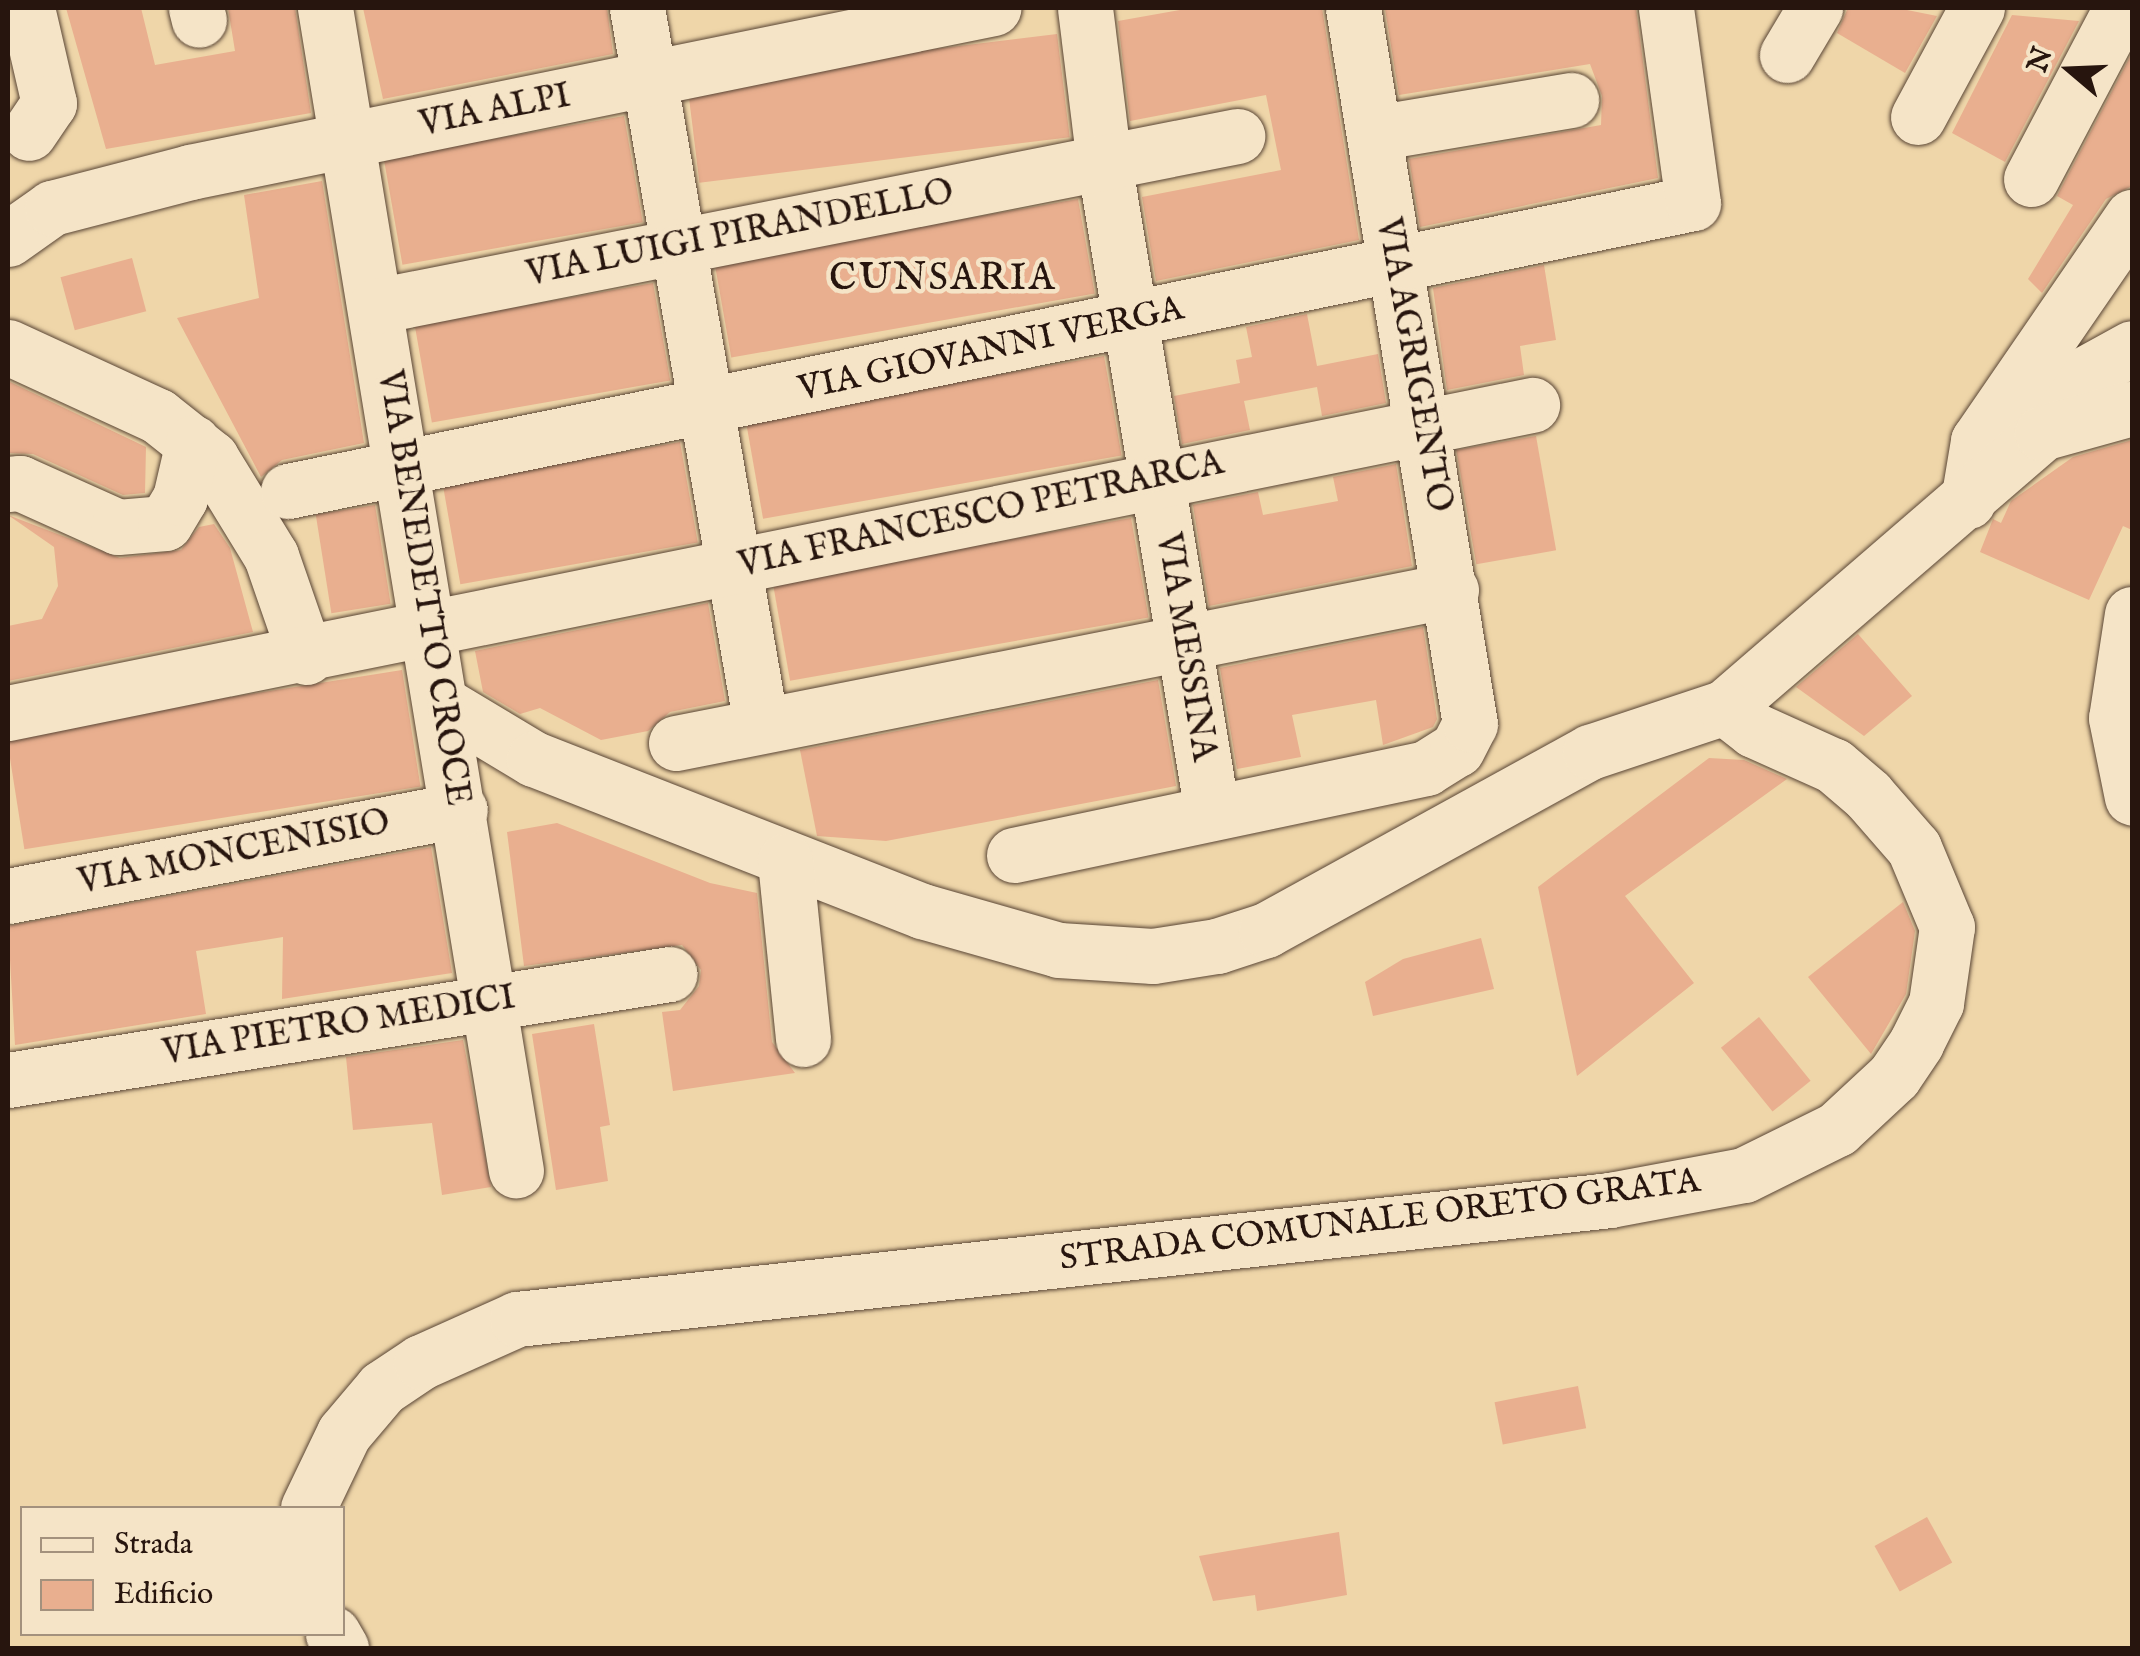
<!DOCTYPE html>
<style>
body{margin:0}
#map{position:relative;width:2140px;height:1656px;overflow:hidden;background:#efd6a9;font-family:"IM FELL English",serif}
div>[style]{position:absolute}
.building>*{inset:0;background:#e9af8f;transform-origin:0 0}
.roads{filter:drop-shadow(0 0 2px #594535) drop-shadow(0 0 2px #594535)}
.minor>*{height:55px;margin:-27.5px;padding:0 27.5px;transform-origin:27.5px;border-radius:27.5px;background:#f5e4c7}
span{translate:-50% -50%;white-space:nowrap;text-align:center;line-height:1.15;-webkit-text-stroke:9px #f5e4c7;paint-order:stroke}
.street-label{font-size:35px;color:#27150e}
.neighbourhood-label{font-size:38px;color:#27150e;letter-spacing:2.5px}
.frame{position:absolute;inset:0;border:10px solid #27150e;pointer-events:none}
.legend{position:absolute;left:20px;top:1506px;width:325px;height:130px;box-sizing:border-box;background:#f5e4c7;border:2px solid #a3917d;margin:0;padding:12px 18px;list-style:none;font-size:30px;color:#27150e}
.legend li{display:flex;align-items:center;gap:20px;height:50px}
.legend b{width:50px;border:2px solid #a3917d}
.north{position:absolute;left:2020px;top:20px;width:100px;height:100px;-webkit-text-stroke:8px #f5e4c7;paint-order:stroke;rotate:289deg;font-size:28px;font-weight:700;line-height:40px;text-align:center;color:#27150e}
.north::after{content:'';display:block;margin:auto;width:35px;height:45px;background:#27150e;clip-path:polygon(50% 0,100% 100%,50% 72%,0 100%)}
</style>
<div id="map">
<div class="building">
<i style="clip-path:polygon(66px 8px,141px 8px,155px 65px,235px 51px,228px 8px,295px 8px,311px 113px,106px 149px)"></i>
<i style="clip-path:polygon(363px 8px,607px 8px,613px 54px,383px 99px)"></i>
<i style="clip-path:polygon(1191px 8px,1322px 8px,1359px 240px,1156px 281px,1142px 197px,1281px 170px,1266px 95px,1130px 121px,1118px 21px)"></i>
<i style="clip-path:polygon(1394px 8px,1636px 8px,1658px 178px,1420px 227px,1409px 159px,1601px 125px,1602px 96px,1590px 64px,1399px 95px,1385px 9px)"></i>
<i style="clip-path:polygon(1848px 8px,1897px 8px,1937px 16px,1905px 73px,1837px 33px)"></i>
<i style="clip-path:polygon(2012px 15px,2079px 21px,2005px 162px,1952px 133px)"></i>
<i style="left:1057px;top:34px;width:104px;height:373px;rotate:83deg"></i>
<i style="clip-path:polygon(2132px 53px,2132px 186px,2106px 199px,2042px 293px,2028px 279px,2073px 205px,2057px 196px)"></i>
<i style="left:624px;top:116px;width:108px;height:244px;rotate:80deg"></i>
<i style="clip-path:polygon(322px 181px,364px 443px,282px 460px,261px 477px,177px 318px,259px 298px,244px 195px)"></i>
<i style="left:1078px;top:199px;width:96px;height:369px;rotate:80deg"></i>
<i style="left:132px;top:258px;width:55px;height:74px;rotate:75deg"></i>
<i style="clip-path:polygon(1544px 265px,1556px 340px,1520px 346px,1524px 375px,1447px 390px,1433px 288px)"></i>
<i style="left:653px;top:283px;width:99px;height:242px;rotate:80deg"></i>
<i style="clip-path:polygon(1307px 314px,1317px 366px,1378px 354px,1386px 403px,1322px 416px,1317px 387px,1244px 401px,1250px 430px,1182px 444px,1174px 396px,1240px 383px,1236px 360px,1252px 357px,1246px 327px)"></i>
<i style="left:1104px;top:356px;width:101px;height:364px;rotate:80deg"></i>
<i style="clip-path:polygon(8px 381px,146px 447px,145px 493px,123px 495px,33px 454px,8px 453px)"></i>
<i style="left:1536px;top:436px;width:116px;height:81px;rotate:80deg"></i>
<i style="clip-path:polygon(2132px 440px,2132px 530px,2123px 526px,2089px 600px,1980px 552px,1993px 519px,2001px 523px,2011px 501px,2073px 457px)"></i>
<i style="left:680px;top:442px;width:102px;height:241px;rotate:80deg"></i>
<i style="clip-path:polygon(1396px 464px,1412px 566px,1209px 606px,1193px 505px,1258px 492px,1263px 515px,1338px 501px,1333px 477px)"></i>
<i style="left:375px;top:505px;width:100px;height:60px;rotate:81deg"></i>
<i style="clip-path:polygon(8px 515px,120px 558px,181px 550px,199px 527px,214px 524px,230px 548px,253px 632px,8px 681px,8px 626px,42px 619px,58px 586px,54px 547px)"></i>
<i style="left:1131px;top:518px;width:101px;height:364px;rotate:80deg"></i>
<i style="clip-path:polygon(708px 603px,725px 701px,670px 712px,648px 731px,601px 740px,540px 708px,520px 714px,483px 692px,475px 651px)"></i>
<i style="clip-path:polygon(1423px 627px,1437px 719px,1433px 727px,1383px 745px,1376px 700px,1292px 715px,1301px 757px,1237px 769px,1220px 668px)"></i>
<i style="clip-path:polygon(1858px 634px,1912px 696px,1864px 736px,1796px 687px)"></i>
<i style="left:402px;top:670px;width:118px;height:401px;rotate:81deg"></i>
<i style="clip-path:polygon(1158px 680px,1176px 786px,886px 841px,817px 836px,800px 750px)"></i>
<i style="clip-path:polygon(1709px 758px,1744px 760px,1787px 779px,1625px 896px,1694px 983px,1577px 1076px,1538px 887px)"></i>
<i style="clip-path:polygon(557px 823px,710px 883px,757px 893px,772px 1042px,795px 1073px,673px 1091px,662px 1012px,680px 1010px,699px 986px,701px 970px,682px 945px,524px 966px,507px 832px)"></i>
<i style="clip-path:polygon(431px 847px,452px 973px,282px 999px,283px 937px,196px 951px,206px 1014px,15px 1045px,8px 926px)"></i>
<i style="clip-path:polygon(1903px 902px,1915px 931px,1906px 994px,1871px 1054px,1808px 977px)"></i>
<i style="clip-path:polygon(1481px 938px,1494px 989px,1373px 1016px,1365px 982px,1403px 959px)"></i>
<i style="left:1759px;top:1017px;width:82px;height:49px;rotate:51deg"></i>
<i style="clip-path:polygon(594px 1024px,610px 1125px,600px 1127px,608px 1181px,556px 1190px,532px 1034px)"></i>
<i style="clip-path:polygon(463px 1040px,491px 1187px,442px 1195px,432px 1123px,353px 1130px,346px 1057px)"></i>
<i style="left:1578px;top:1386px;width:43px;height:85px;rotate:79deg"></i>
<i style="left:1927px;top:1517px;width:52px;height:60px;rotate:61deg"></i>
<i style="clip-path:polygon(1339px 1532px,1347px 1595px,1257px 1611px,1255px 1595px,1213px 1601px,1199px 1556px)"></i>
</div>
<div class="roads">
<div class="minor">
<i style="left:27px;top:8px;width:98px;rotate:77deg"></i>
<i style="left:49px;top:103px;width:36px;rotate:124deg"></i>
<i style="left:196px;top:8px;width:12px;rotate:76deg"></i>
<i style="left:325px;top:8px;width:1178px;rotate:80.67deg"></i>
<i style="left:637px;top:8px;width:728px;rotate:80.19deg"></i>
<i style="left:1085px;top:8px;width:155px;rotate:83deg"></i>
<i style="left:1104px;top:162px;width:659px;rotate:80.57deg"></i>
<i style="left:1787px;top:55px;width:55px;rotate:-59.2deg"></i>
<i style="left:1918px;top:117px;width:124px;rotate:-61.6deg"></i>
<i style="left:1374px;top:133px;width:200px;rotate:-9.5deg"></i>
<i style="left:2031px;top:179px;width:193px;rotate:-62.2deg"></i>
<i style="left:8px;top:239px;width:54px;rotate:-35.2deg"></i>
<i style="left:52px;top:208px;width:143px;rotate:-14.6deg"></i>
<i style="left:190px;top:172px;width:820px;rotate:-11.54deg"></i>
<i style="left:376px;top:306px;width:878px;rotate:-11.17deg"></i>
<i style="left:8px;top:347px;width:165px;rotate:24.7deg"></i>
<i style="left:158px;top:416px;width:68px;rotate:38.4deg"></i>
<i style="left:211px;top:458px;width:115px;rotate:58.5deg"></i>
<i style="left:271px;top:556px;width:107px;rotate:70.9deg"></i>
<i style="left:2042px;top:433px;width:60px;rotate:-60deg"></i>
<i style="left:2072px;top:381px;width:68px;rotate:-28.8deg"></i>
<i style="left:8px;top:484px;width:12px;rotate:-5deg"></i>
<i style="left:20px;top:483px;width:107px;rotate:24.2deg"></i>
<i style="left:118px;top:527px;width:47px;rotate:-4.9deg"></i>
<i style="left:165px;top:523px;width:29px;rotate:-59deg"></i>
<i style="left:180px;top:498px;width:57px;rotate:-76.9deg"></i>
<i style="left:288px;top:491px;width:1434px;rotate:-11.58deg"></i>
<i style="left:1693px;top:203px;width:197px;rotate:-97.9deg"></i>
<i style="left:1968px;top:501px;width:61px;rotate:-80.5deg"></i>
<i style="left:1978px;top:441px;width:272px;rotate:-55.5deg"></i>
<i style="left:2132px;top:614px;width:105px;rotate:98.7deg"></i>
<i style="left:2116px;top:718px;width:81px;rotate:78.6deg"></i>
<i style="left:444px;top:705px;width:105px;rotate:31deg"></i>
<i style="left:534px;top:759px;width:417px;rotate:21.4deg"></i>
<i style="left:922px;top:911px;width:142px;rotate:15.9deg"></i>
<i style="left:1059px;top:950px;width:94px;rotate:3.7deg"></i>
<i style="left:1153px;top:956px;width:65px;rotate:-8.9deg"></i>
<i style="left:1217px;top:946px;width:52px;rotate:-18.1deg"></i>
<i style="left:1266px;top:930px;width:370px;rotate:-28.8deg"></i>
<i style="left:1590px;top:752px;width:142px;rotate:-18.4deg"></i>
<i style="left:1725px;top:707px;width:419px;rotate:-40.8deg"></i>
<i style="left:2042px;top:433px;width:93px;rotate:-15.5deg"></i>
<i style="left:8px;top:713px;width:1555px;rotate:-11.43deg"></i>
<i style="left:676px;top:743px;width:790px;rotate:-11.17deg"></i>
<i style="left:1014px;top:855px;width:421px;rotate:-11.9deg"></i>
<i style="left:1426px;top:768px;width:36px;rotate:-32deg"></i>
<i style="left:1457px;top:749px;width:28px;rotate:-63deg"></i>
<i style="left:1470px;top:724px;width:725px;rotate:-99.28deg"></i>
<i style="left:785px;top:861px;width:179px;rotate:84.2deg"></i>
<i style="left:8px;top:896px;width:460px;rotate:-10.8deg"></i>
<i style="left:8px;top:1080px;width:670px;rotate:-9.1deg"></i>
<i style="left:308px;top:1508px;width:83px;rotate:-64.4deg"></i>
<i style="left:344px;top:1433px;width:59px;rotate:-49.8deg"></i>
<i style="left:382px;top:1388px;width:47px;rotate:-33.7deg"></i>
<i style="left:421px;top:1362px;width:105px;rotate:-24.1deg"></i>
<i style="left:517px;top:1319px;width:1099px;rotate:-6.21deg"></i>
<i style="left:1610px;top:1200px;width:136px;rotate:-10.6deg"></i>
<i style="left:1744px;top:1175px;width:104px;rotate:-26.3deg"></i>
<i style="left:1837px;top:1129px;width:78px;rotate:-42.9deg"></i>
<i style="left:1894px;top:1076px;width:40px;rotate:-56deg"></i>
<i style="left:1916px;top:1043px;width:45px;rotate:-63.4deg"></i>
<i style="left:1936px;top:1003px;width:77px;rotate:-81.8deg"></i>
<i style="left:1947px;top:927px;width:86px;rotate:-112.7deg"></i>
<i style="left:1914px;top:848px;width:70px;rotate:-131deg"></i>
<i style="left:1868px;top:795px;width:45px;rotate:-139.5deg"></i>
<i style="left:1834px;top:766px;width:88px;rotate:-155.8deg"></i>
<i style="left:1754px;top:730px;width:37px;rotate:-142deg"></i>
<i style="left:333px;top:1634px;width:16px;rotate:60deg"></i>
</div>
</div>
<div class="street-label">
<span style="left:495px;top:111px;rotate:-11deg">VIA ALPI</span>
<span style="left:740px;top:234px;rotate:-11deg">VIA LUIGI PIRANDELLO</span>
<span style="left:991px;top:350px;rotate:-12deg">VIA GIOVANNI VERGA</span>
<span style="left:1413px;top:365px;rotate:80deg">VIA AGRIGENTO</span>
<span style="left:981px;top:515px;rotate:-12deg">VIA FRANCESCO PETRARCA</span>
<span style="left:423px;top:588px;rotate:81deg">VIA BENEDETTO CROCE</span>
<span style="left:1185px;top:647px;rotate:81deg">VIA MESSINA</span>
<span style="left:234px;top:853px;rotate:-11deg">VIA MONCENISIO</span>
<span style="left:339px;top:1026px;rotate:-9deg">VIA PIETRO MEDICI</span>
<span style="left:1380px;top:1221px;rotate:-7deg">STRADA COMUNALE ORETO GRATA</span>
</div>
<div class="neighbourhood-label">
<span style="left:943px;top:280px">CUNSARIA</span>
</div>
<div class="frame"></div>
<ul class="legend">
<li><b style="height:12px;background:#f5e4c7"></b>Strada</li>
<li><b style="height:28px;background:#e9af8f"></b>Edificio</li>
</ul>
<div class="north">N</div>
</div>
